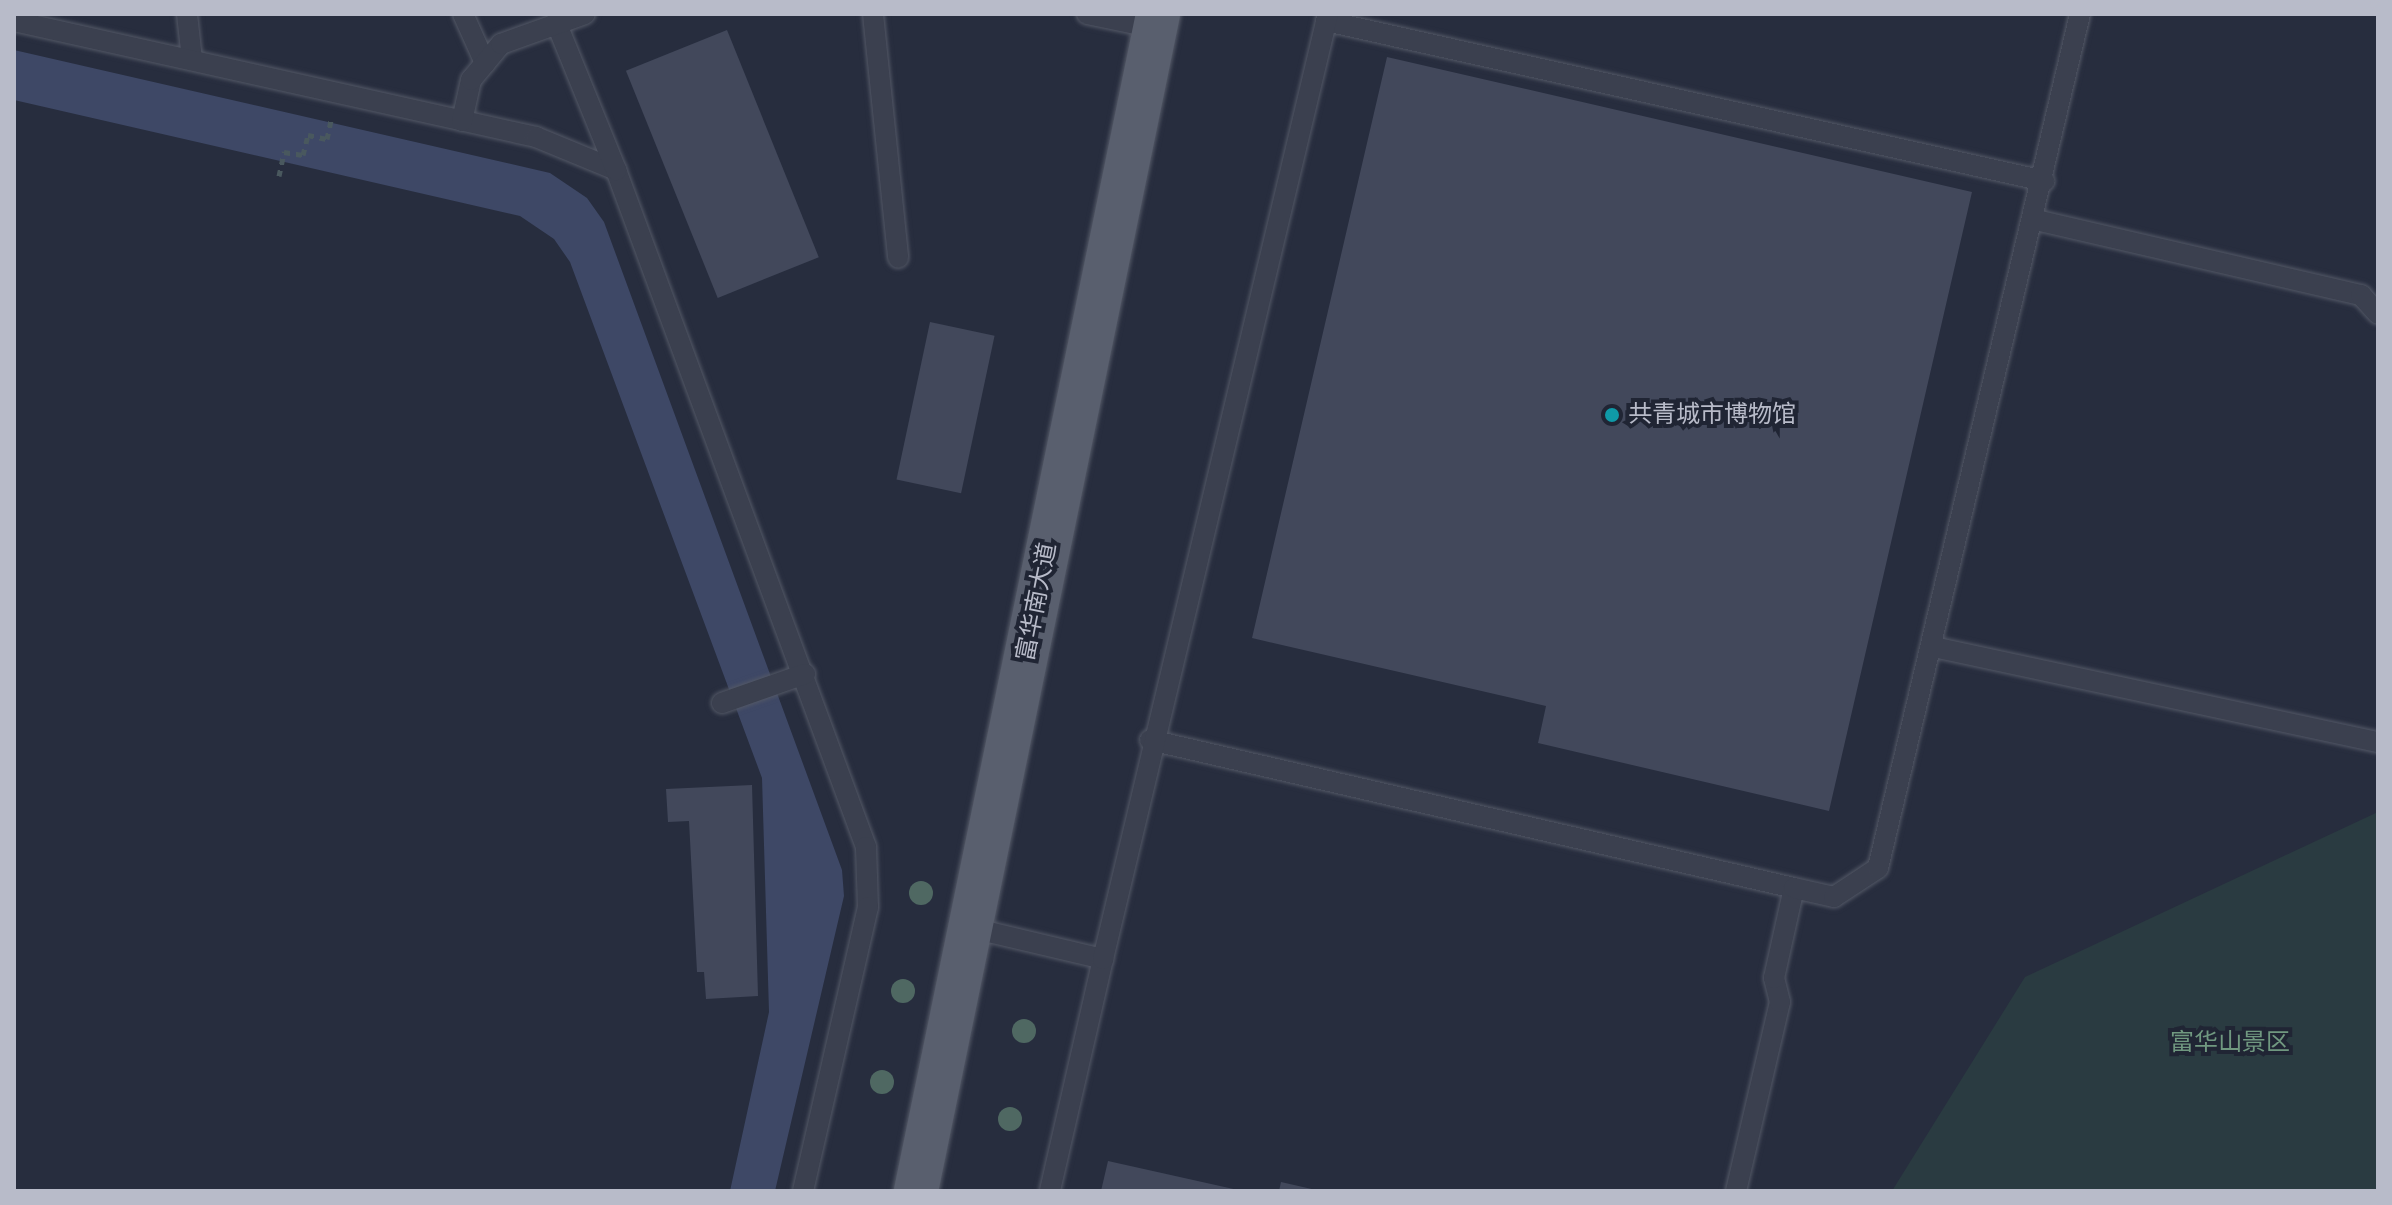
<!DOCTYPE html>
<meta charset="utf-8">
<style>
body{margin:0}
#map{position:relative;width:2392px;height:1205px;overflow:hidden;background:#272d3e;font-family:"Varela Round","Noto Sans SC",sans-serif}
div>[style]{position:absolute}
.green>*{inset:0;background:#2a3b41}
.water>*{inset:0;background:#3e4866}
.building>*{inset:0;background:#42485b;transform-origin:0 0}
.path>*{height:5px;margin-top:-2.5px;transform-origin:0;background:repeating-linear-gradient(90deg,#49585e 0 6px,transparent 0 12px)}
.roads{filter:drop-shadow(0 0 2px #535866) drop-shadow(0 0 2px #535866)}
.lane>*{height:20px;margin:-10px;padding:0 10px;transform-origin:10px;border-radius:10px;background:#3b404f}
.primary>*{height:44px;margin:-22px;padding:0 22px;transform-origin:22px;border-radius:22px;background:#595f6e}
.trees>*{width:24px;height:24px;margin:-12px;border-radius:50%;background:#4f6862}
.dots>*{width:22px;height:22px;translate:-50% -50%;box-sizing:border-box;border:4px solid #202534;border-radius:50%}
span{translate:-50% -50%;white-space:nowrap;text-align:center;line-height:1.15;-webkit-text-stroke:8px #202534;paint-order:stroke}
.poi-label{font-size:24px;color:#b8bbc9}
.left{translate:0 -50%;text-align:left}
.street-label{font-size:24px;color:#b8bbc9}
.park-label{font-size:24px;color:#709880}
.frame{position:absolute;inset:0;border:16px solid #b8bbc9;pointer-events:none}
</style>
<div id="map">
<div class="green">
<i style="clip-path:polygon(2378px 812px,2378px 1191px,1892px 1191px,2025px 977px)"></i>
</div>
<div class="water">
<i style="clip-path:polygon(14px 50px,550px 173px,587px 198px,604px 222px,842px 870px,844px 896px,775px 1191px,730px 1191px,769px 1012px,762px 778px,570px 262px,554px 239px,520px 216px,14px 100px)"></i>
</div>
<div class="building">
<i style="left:727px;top:30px;width:245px;height:109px;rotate:68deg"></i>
<i style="clip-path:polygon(1387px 57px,1972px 192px,1829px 811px,1538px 743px,1546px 706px,1252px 638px)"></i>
<i style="left:930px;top:322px;width:66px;height:161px;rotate:12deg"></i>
<i style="clip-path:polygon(752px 785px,758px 996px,706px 999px,704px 972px,697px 972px,689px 821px,668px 822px,666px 789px)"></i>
<i style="clip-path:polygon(1108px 1161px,1238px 1190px,1238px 1191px,1101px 1191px)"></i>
<i style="clip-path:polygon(1281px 1182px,1316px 1190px,1316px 1191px,1279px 1191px)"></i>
</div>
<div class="path">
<i style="left:279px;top:176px;width:25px;rotate:-78deg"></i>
<i style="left:284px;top:152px;width:19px;rotate:9deg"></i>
<i style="left:303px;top:155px;width:21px;rotate:-76deg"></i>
<i style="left:308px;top:135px;width:19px;rotate:12deg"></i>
<i style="left:327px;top:139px;width:19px;rotate:-78deg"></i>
</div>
<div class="roads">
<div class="lane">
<i style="left:187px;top:14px;width:45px;rotate:83.7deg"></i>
<i style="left:463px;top:14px;width:54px;rotate:65.8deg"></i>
<i style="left:873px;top:14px;width:245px;rotate:84.1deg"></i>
<i style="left:1087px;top:14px;width:69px;rotate:11.6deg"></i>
<i style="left:14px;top:21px;width:535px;rotate:12.53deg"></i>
<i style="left:536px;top:137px;width:87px;rotate:22.4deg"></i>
<i style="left:616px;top:170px;width:722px;rotate:69.73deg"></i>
<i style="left:866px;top:847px;width:60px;rotate:88.1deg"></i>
<i style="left:868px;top:907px;width:291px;rotate:102.9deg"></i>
<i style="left:1326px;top:21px;width:736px;rotate:12.56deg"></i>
<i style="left:556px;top:22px;width:160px;rotate:67.9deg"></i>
<i style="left:462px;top:121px;width:42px;rotate:-77.6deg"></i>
<i style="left:471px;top:80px;width:47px;rotate:-50.2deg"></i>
<i style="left:501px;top:44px;width:89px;rotate:-19.7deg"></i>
<i style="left:2036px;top:220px;width:334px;rotate:13deg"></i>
<i style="left:2361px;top:295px;width:25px;rotate:48deg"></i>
<i style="left:1934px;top:647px;width:454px;rotate:12.1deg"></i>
<i style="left:722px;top:703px;width:88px;rotate:-19.3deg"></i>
<i style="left:1150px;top:740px;width:661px;rotate:12.94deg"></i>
<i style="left:972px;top:928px;width:135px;rotate:13.3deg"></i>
<i style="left:1103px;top:959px;width:238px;rotate:102.9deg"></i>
<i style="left:1103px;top:959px;width:971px;rotate:-76.61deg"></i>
<i style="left:1736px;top:1191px;width:194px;rotate:-76.9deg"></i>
<i style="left:1780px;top:1002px;width:25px;rotate:-104deg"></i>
<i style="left:1774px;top:978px;width:92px;rotate:-77.5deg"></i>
<i style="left:1794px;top:888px;width:41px;rotate:12.7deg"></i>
<i style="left:1834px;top:897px;width:53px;rotate:-33.4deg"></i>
<i style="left:1878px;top:868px;width:878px;rotate:-76.69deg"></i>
</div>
<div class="primary">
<i style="left:916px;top:1191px;width:1202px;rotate:-78.38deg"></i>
</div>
</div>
<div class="trees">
<i style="left:921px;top:893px"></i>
<i style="left:903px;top:991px"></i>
<i style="left:1024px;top:1031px"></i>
<i style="left:882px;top:1082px"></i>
<i style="left:1010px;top:1119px"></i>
</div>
<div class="dots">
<i style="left:1612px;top:415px;background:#0f9aa8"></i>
</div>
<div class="poi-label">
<span class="left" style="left:1628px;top:415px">共青城市博物馆</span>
</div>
<div class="street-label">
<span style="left:1037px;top:602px;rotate:-79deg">富华南大道</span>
</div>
<div class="park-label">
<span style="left:2230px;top:1043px">富华山景区</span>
</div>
<div class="frame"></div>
</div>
